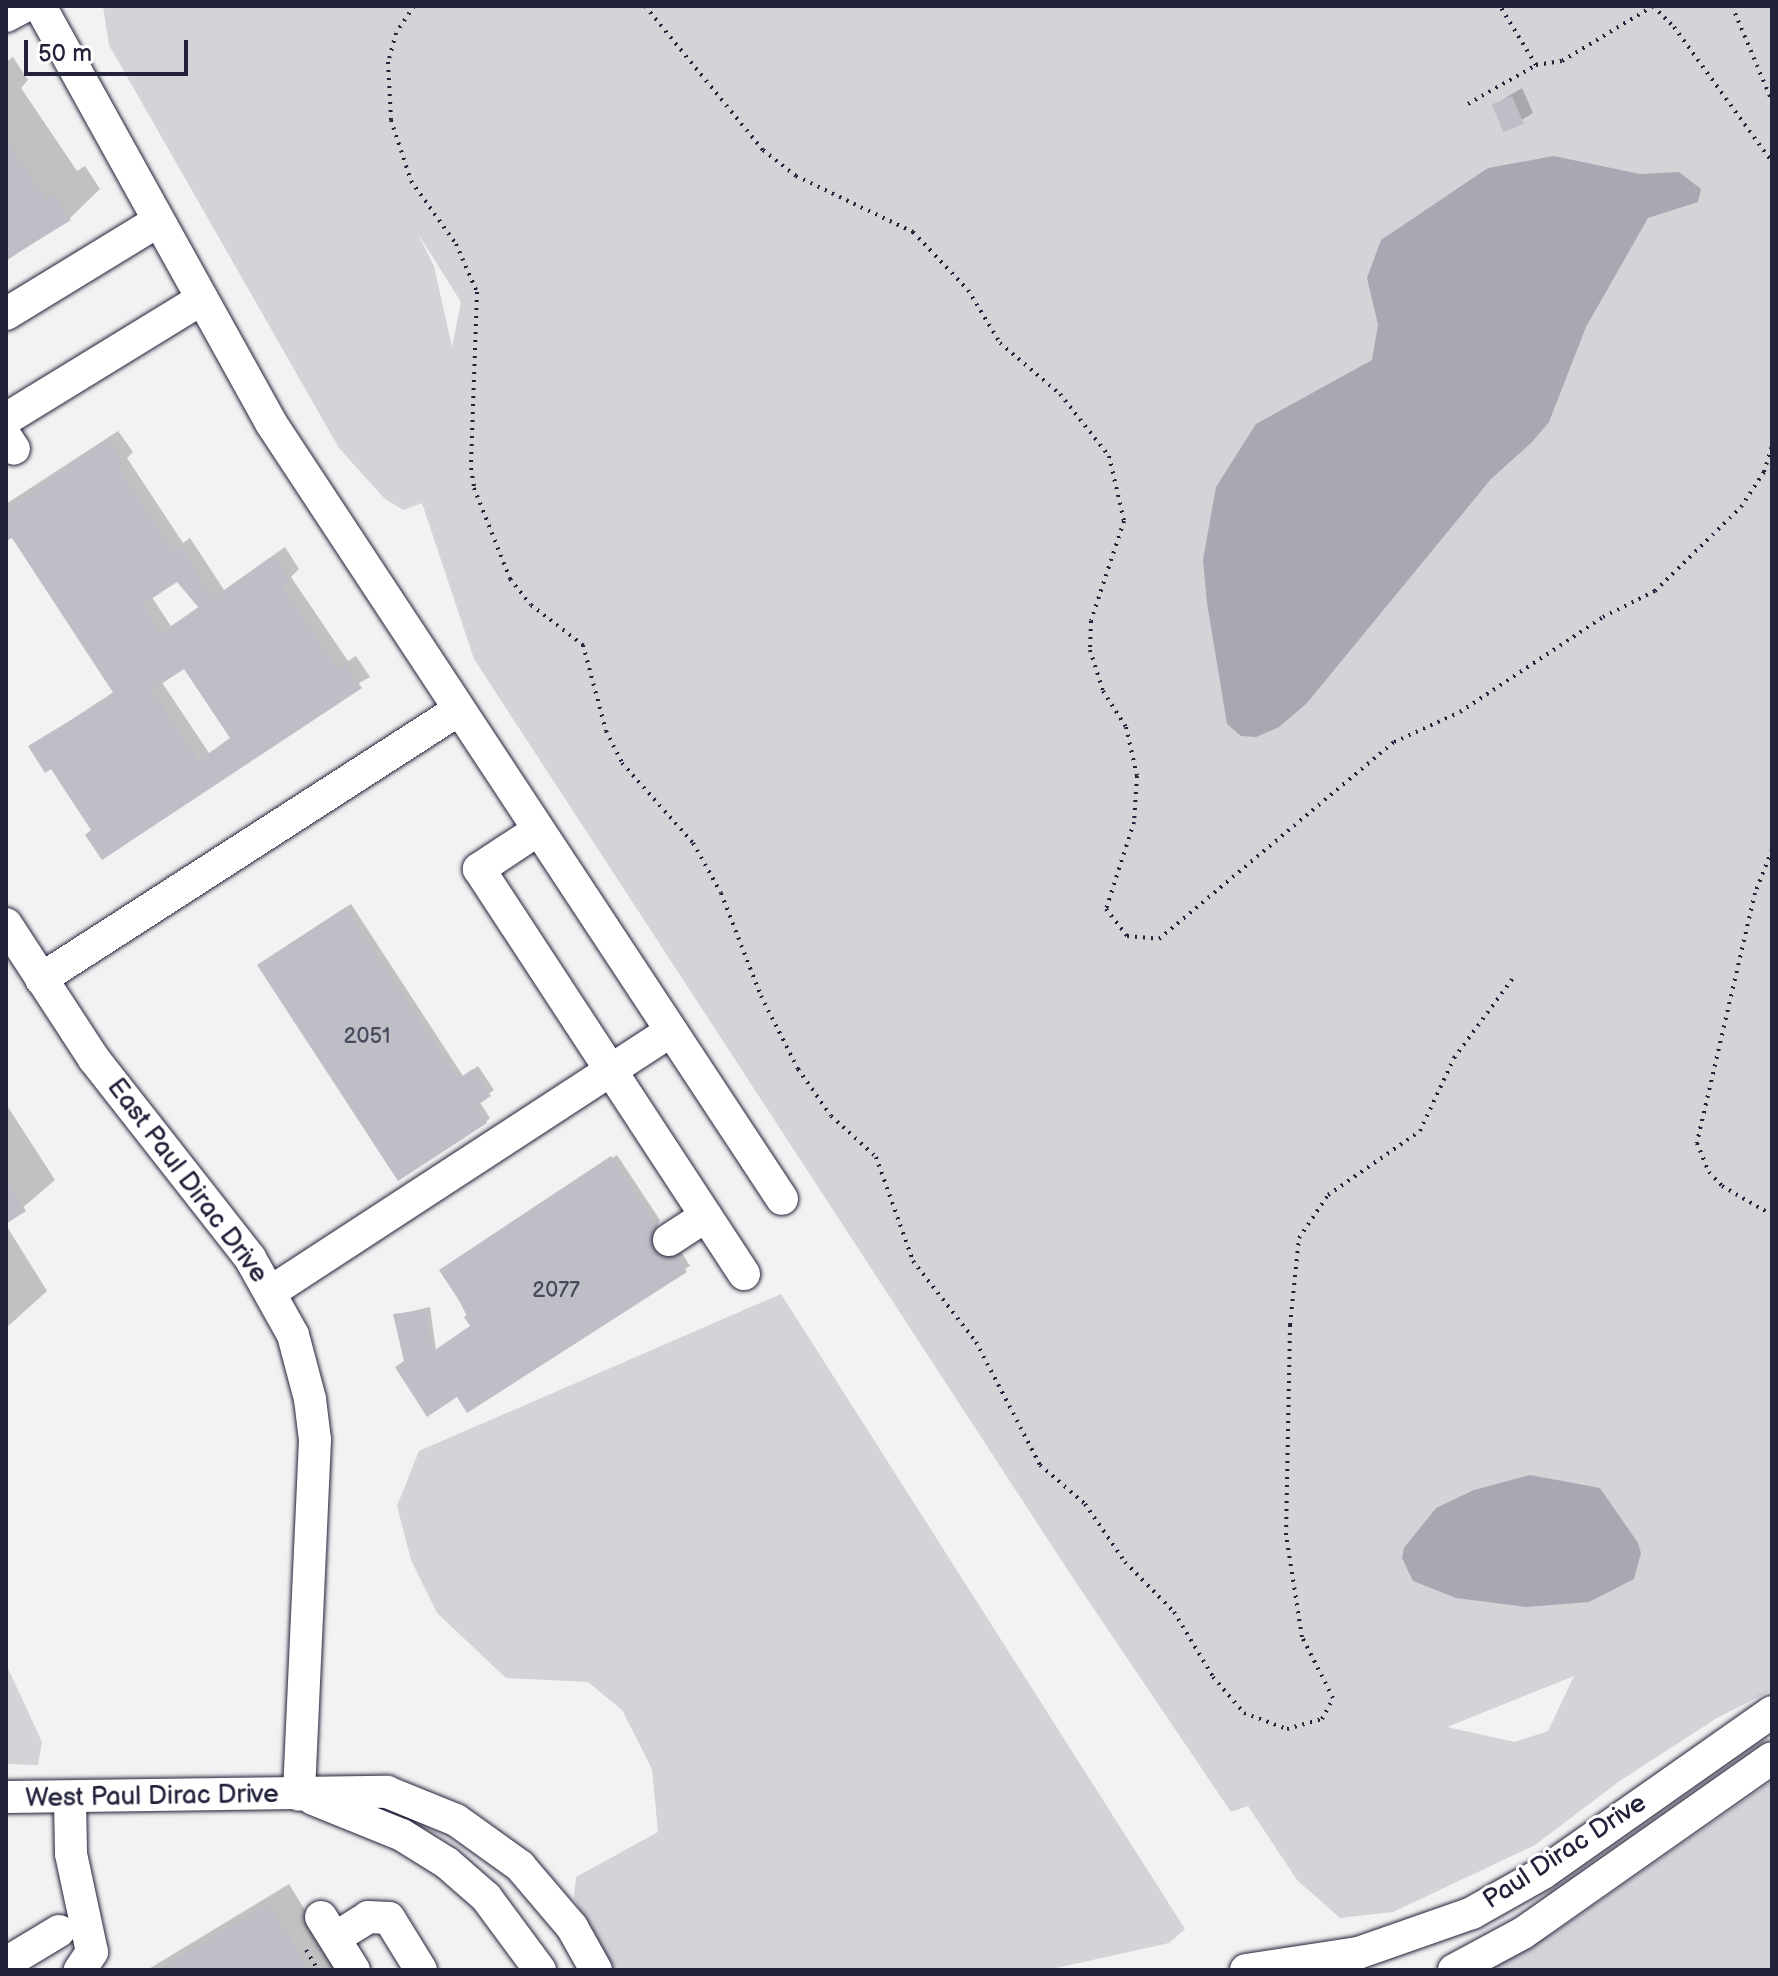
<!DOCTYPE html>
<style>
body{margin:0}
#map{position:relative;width:1778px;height:1976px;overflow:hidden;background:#f2f2f3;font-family:"Balsamiq Sans",sans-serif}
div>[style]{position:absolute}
.green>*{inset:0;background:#d3d3d8}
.water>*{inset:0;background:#a8a8b2}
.shadow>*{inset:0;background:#0003}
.building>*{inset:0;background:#bebec6;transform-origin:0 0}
.path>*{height:4px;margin-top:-2px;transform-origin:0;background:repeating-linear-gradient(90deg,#22223b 0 2px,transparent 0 8px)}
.roads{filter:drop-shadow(0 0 2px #22223b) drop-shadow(0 0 2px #22223b)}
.minor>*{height:32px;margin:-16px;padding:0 16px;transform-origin:16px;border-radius:16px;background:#fff}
span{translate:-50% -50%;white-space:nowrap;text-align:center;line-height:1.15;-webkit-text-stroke:6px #fff;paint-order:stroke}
.number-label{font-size:22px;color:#49495e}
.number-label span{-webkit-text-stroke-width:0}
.street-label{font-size:26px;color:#22223b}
.frame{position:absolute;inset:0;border:8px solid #22223b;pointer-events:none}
.scale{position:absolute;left:24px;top:40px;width:164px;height:36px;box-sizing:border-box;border:4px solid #22223b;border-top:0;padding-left:10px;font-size:24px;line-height:28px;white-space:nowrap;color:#22223b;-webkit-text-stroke:6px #fff;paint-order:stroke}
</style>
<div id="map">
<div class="green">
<i style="clip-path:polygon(evenodd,103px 6px,1772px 6px,1772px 1690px,1717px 1718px,1621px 1780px,1535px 1845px,1393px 1912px,1340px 1918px,1297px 1880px,1248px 1806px,1231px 1812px,1071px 1575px,474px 659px,422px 503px,403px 510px,384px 498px,339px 448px,109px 45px,103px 6px,417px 232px,461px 302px,452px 347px,434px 266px,417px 232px,103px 6px,1574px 1676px,1548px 1731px,1515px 1742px,1447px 1727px,1574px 1676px)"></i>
<i style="clip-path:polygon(781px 1294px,1185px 1929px,1169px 1943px,1047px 1970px,612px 1970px,574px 1898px,576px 1877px,658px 1832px,652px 1769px,622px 1710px,588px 1682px,506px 1678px,437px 1613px,411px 1560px,397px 1506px,419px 1451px)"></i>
<i style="clip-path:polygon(6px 1664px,42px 1742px,38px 1765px,6px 1764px)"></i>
<i style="clip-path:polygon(1772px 1781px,1772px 1970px,1488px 1970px,1555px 1932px)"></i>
</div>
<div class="water">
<i style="clip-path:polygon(1554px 156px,1640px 174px,1679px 172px,1701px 189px,1698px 202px,1648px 218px,1586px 327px,1549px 422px,1532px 442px,1491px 479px,1307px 703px,1279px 727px,1256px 737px,1241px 736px,1227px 724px,1207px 603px,1203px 560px,1216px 487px,1256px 424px,1372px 360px,1378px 325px,1367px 278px,1381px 240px,1488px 168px)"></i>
<i style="clip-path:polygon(1530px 1475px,1600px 1488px,1638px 1543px,1641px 1553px,1634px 1579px,1589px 1602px,1526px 1607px,1456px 1598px,1413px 1581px,1402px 1558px,1404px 1548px,1436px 1508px,1474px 1490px)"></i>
</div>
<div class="shadow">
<i style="clip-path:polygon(13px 57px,28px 80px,21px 88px,77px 171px,85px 166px,100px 189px,70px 218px,6px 261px,6px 62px)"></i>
<i style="clip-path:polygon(1522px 88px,1533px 113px,1505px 130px,1494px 105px)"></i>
<i style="clip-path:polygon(evenodd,118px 431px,133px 452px,127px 458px,183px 543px,190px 538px,224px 590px,285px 547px,299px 569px,291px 577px,348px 661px,356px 656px,370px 677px,93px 829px,51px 766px,30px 747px,115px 691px,13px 535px,6px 538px,6px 504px,118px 431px,177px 579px,200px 606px,171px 626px,151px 596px,177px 579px,118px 431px,185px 666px,232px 737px,209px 753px,161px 681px,185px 666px)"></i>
<i style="clip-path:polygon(351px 904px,463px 1076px,478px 1066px,494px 1090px,479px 1101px,490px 1118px,486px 1122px,264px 961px)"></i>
<i style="clip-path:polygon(6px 1104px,55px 1180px,6px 1222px)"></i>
<i style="clip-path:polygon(617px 1155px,660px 1220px,653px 1235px,657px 1247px,666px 1254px,682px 1253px,690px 1266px,467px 1411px,457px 1394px,406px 1360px,395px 1315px,430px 1307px,436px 1350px,472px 1326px,443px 1269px)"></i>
<i style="clip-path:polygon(6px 1225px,47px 1291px,6px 1328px)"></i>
<i style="clip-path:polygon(289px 1884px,341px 1970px,147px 1970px)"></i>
</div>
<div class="building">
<i style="left:1512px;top:96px;width:30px;height:22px;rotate:67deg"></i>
<i style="clip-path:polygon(6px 139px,47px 199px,54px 194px,71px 220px,6px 260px)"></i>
<i style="clip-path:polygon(evenodd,108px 439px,124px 463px,118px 468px,173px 551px,180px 546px,214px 598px,274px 555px,291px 580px,282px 586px,337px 669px,346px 664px,362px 688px,102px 860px,85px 835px,91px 830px,51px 769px,45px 773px,28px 746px,114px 694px,12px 538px,6px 541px,6px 509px,108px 439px,177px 582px,199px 608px,161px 634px,142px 605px,177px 582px,108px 439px,184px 669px,230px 738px,199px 761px,152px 690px,184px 669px)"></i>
<i style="clip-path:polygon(346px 907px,458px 1079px,473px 1069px,491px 1096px,476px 1106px,487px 1123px,398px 1181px,257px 965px)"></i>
<i style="clip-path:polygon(611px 1156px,657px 1226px,650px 1240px,654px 1251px,661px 1257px,677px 1257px,687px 1272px,467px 1413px,457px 1397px,427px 1417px,395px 1367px,404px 1361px,393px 1314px,426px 1310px,432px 1352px,470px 1326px,464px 1317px,468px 1314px,439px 1270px)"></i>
<i style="clip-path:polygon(6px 1180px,26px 1211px,6px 1224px)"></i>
<i style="clip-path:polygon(269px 1903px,309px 1970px,157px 1970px)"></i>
</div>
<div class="path">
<i style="left:414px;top:6px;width:32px;rotate:124deg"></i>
<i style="left:396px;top:33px;width:30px;rotate:105deg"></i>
<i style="left:388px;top:62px;width:58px;rotate:87deg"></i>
<i style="left:391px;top:120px;width:64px;rotate:71.8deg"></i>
<i style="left:411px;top:181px;width:77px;rotate:54.5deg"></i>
<i style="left:456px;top:244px;width:52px;rotate:66.4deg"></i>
<i style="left:477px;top:292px;width:176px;rotate:92deg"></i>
<i style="left:471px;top:468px;width:20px;rotate:81deg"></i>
<i style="left:474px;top:488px;width:98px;rotate:68.4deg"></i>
<i style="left:510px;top:579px;width:33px;rotate:51deg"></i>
<i style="left:531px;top:605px;width:66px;rotate:37.6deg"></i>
<i style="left:583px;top:645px;width:89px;rotate:75deg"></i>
<i style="left:606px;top:731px;width:36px;rotate:63deg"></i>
<i style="left:622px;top:763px;width:107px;rotate:48.4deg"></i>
<i style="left:693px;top:843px;width:57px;rotate:60.8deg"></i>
<i style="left:721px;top:893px;width:110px;rotate:68.8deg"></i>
<i style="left:761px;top:996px;width:82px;rotate:63.1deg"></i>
<i style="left:798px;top:1069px;width:57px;rotate:54.9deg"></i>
<i style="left:831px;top:1116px;width:61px;rotate:42.3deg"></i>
<i style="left:876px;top:1157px;width:110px;rotate:70.4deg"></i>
<i style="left:913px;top:1261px;width:103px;rotate:52.1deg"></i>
<i style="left:976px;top:1342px;width:139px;rotate:62.5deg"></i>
<i style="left:1040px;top:1465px;width:60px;rotate:40.9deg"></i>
<i style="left:1085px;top:1504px;width:70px;rotate:55.4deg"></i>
<i style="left:1125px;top:1562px;width:70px;rotate:45.6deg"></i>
<i style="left:1174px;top:1612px;width:76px;rotate:59deg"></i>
<i style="left:1213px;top:1677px;width:48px;rotate:49.3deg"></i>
<i style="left:1244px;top:1713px;width:46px;rotate:20.4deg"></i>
<i style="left:1287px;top:1729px;width:36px;rotate:-16deg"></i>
<i style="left:1322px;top:1719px;width:24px;rotate:-62deg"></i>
<i style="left:1333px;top:1698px;width:68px;rotate:-116.9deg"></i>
<i style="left:1302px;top:1637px;width:103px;rotate:-98.9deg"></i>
<i style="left:1286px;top:1535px;width:210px;rotate:-88.9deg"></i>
<i style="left:1290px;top:1325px;width:87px;rotate:-84.1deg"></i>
<i style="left:1299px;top:1238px;width:52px;rotate:-56deg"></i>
<i style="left:1328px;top:1195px;width:112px;rotate:-34.8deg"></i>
<i style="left:1420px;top:1131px;width:81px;rotate:-65deg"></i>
<i style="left:1454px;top:1058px;width:99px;rotate:-53.6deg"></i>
<i style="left:645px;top:6px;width:186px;rotate:50.7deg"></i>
<i style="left:763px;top:150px;width:42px;rotate:38.2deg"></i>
<i style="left:796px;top:176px;width:130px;rotate:25.6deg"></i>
<i style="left:913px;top:232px;width:80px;rotate:46.5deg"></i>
<i style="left:968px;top:290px;width:62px;rotate:58.9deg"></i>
<i style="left:1000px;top:343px;width:79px;rotate:40.4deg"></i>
<i style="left:1060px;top:394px;width:79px;rotate:51.7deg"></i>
<i style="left:1109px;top:456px;width:67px;rotate:77deg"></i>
<i style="left:1124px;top:521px;width:105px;rotate:108.3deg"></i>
<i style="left:1091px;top:621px;width:29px;rotate:92deg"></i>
<i style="left:1090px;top:650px;width:43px;rotate:72.4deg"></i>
<i style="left:1103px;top:691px;width:43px;rotate:57.4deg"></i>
<i style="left:1126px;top:727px;width:50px;rotate:77.3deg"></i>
<i style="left:1137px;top:776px;width:46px;rotate:93.7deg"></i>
<i style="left:1134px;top:822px;width:91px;rotate:107.8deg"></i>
<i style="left:1106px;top:909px;width:34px;rotate:52deg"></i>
<i style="left:1127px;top:936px;width:32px;rotate:5deg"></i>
<i style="left:1159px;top:939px;width:307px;rotate:-40deg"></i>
<i style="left:1394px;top:742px;width:72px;rotate:-24.4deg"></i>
<i style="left:1460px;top:712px;width:172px;rotate:-33.6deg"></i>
<i style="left:1603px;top:617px;width:58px;rotate:-26.6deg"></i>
<i style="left:1655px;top:591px;width:120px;rotate:-44.3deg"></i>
<i style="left:1741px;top:507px;width:42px;rotate:-56.7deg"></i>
<i style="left:1764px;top:472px;width:28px;rotate:-73deg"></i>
<i style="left:1732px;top:6px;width:103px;rotate:67.2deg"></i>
<i style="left:1536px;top:65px;width:26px;rotate:-9deg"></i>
<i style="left:1562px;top:61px;width:106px;rotate:-31.1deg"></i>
<i style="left:1653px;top:6px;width:30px;rotate:45deg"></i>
<i style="left:1674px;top:27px;width:167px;rotate:54deg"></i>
<i style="left:1468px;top:104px;width:78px;rotate:-29.8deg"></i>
<i style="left:1536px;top:65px;width:69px;rotate:-121.4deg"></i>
<i style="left:1772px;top:850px;width:46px;rotate:111.6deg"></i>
<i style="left:1755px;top:893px;width:257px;rotate:103.1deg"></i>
<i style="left:1697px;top:1143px;width:31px;rotate:68deg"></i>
<i style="left:1709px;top:1172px;width:19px;rotate:47deg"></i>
<i style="left:1722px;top:1186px;width:58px;rotate:30.1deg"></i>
<i style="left:306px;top:1950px;width:23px;rotate:59deg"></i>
</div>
<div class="roads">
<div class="minor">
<i style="left:40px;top:6px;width:477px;rotate:61deg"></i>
<i style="left:271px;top:423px;width:929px;rotate:56.63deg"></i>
<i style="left:6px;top:16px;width:21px;rotate:-28deg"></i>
<i style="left:6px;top:314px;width:177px;rotate:-31.4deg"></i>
<i style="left:6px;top:419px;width:228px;rotate:-31.5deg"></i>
<i style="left:6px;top:437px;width:14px;rotate:56deg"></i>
<i style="left:538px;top:830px;width:71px;rotate:146.5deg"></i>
<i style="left:479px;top:869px;width:484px;rotate:56.8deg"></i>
<i style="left:6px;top:924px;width:161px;rotate:56.9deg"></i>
<i style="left:94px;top:1059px;width:253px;rotate:51.9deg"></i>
<i style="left:250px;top:1258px;width:88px;rotate:60.8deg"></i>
<i style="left:293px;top:1335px;width:66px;rotate:75.1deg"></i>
<i style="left:310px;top:1399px;width:41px;rotate:83deg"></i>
<i style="left:315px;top:1440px;width:355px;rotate:92.6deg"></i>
<i style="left:41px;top:979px;width:497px;rotate:-32.8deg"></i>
<i style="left:669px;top:1240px;width:44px;rotate:-33deg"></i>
<i style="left:272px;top:1291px;width:476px;rotate:-33.1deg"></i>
<i style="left:6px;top:1797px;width:381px;rotate:-0.8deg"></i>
<i style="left:387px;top:1792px;width:74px;rotate:22.1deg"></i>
<i style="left:456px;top:1820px;width:79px;rotate:35.7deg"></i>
<i style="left:520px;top:1866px;width:80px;rotate:49.6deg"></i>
<i style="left:572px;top:1927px;width:49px;rotate:60.8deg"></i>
<i style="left:313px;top:1799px;width:96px;rotate:22deg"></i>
<i style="left:402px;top:1835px;width:53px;rotate:31.9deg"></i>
<i style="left:447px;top:1863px;width:52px;rotate:41.1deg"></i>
<i style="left:486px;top:1897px;width:91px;rotate:53.5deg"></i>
<i style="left:70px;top:1800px;width:54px;rotate:88.9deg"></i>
<i style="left:71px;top:1854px;width:100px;rotate:77.9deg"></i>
<i style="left:92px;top:1952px;width:22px;rotate:124deg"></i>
<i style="left:321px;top:1917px;width:62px;rotate:58.1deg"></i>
<i style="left:335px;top:1938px;width:39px;rotate:-32deg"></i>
<i style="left:368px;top:1917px;width:21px;rotate:3deg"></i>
<i style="left:389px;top:1918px;width:61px;rotate:58.4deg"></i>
<i style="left:6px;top:1963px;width:62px;rotate:-31.1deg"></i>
<i style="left:1246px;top:1970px;width:113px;rotate:-8.6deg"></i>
<i style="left:1358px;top:1953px;width:121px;rotate:-19.3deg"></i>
<i style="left:1472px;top:1913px;width:81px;rotate:-29.4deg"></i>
<i style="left:1543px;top:1873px;width:280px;rotate:-35.1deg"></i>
<i style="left:1454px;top:1970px;width:78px;rotate:-28.2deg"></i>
<i style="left:1523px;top:1933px;width:304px;rotate:-35.1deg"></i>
</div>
</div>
<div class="number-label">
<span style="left:367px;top:1037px">2051</span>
<span style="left:556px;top:1291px">2077</span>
</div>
<div class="street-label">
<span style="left:187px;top:1181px;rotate:53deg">East Paul Dirac Drive</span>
<span style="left:152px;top:1797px;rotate:-1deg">West Paul Dirac Drive</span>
<span style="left:1565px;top:1852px;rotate:-33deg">Paul Dirac Drive</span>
</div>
<div class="frame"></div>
<div class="scale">50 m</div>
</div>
